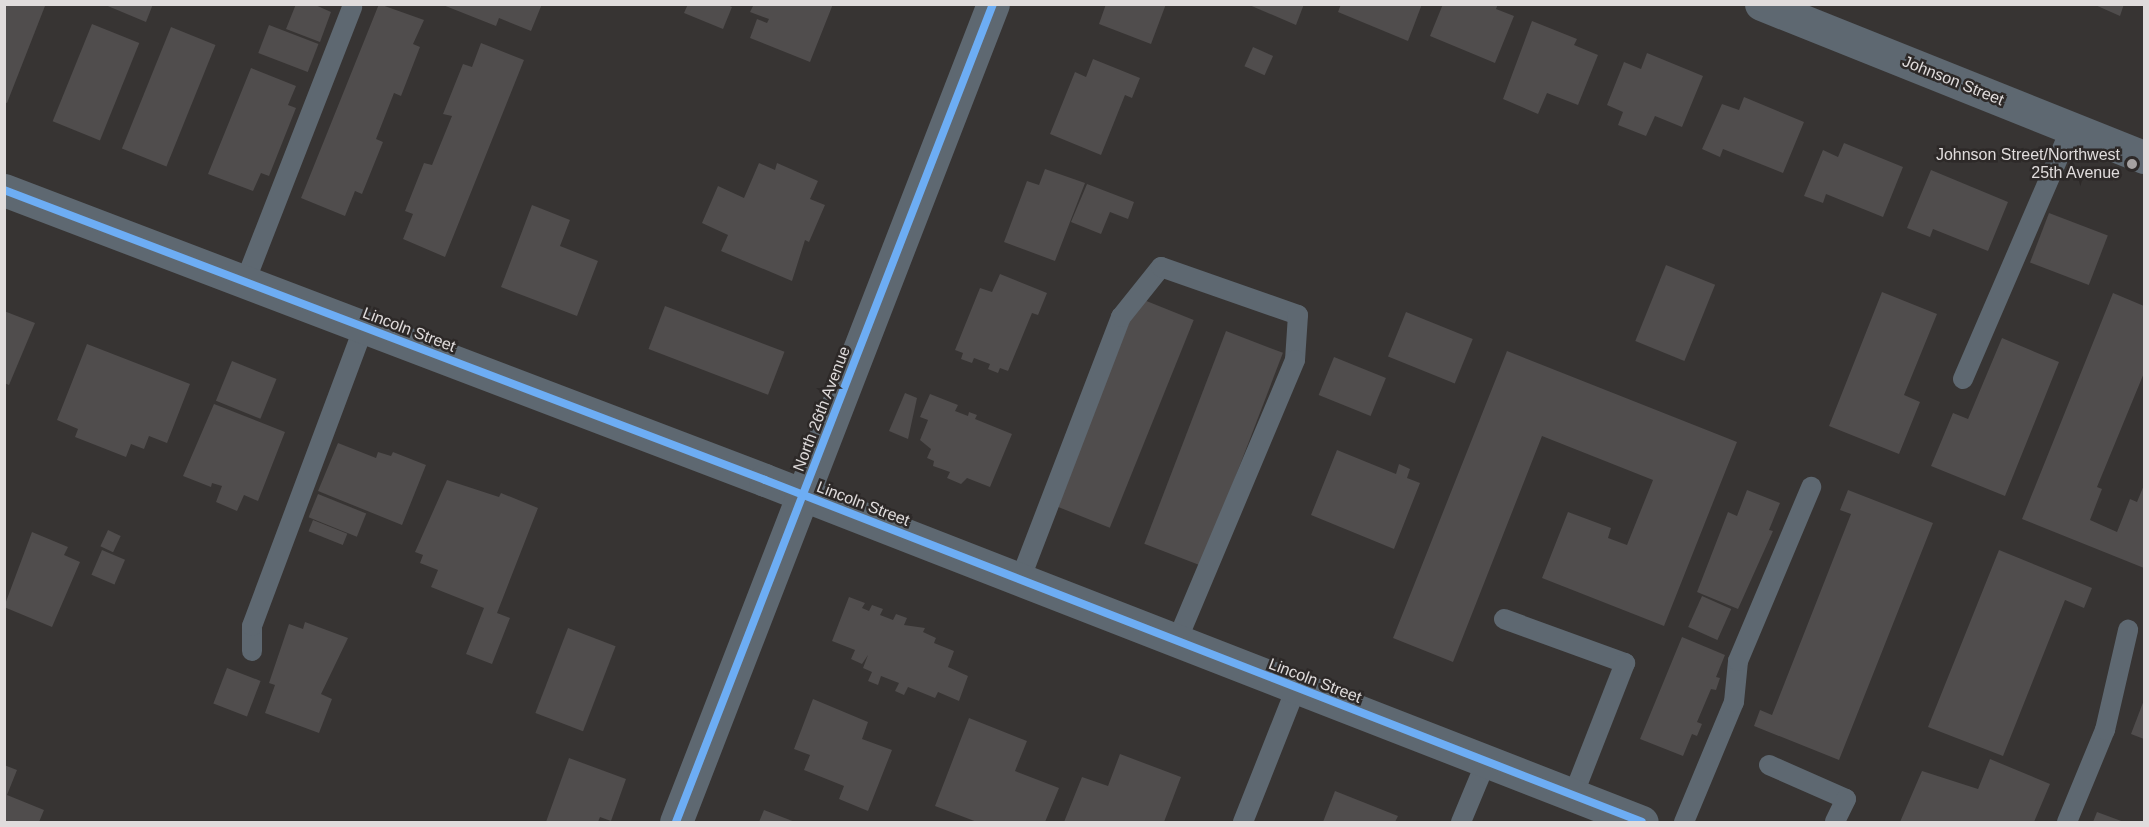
<!DOCTYPE html>
<style>
body{margin:0}
#map{position:relative;width:2149px;height:827px;overflow:hidden;background:#373433;font-family:Helvetica,sans-serif}
div>[style]{position:absolute}
.building>*{inset:0;background:#504d4d;transform-origin:0 0}
.service>*{height:20px;margin:-10px;padding:0 10px;transform-origin:10px;border-radius:10px;background:#5e6871}
.minor>*{height:33px;margin:-16.5px;padding:0 16.5px;transform-origin:16.5px;border-radius:16.5px;background:#5e6871}
.tertiary>*{height:33px;margin:-16.5px;padding:0 16.5px;transform-origin:16.5px;border-radius:16.5px;background:#5e6871}
.cycleway>*{height:8px;margin:-4px;padding:0 4px;transform-origin:4px;border-radius:4px;background:#6dadf4}
.dots>*{width:16px;height:16px;translate:-50% -50%;box-sizing:border-box;border:3px solid #2d2928;border-radius:50%}
span{translate:-50% -50%;white-space:nowrap;text-align:center;line-height:1.15;-webkit-text-stroke:5px #2d2928;paint-order:stroke}
.street-label{font-size:16px;color:#e0dcdc}
.poi-label{font-size:16px;color:#e0dcdc}
.right{translate:-100% -50%;text-align:right}
.frame{position:absolute;inset:0;border:6px solid #e0dcdc;pointer-events:none}
</style>
<div id="map">
<div class="building">
<i style="clip-path:polygon(4px 4px,45px 6px,7px 103px,4px 102px)"></i>
<i style="clip-path:polygon(103px 4px,153px 4px,146px 22px)"></i>
<i style="clip-path:polygon(296px 4px,313px 4px,331px 12px,320px 42px,286px 29px)"></i>
<i style="clip-path:polygon(379px 4px,424px 20px,413px 44px,420px 47px,401px 96px,394px 93px,376px 139px,383px 142px,362px 194px,355px 191px,345px 216px,301px 198px)"></i>
<i style="clip-path:polygon(542px 4px,531px 31px,499px 18px,496px 26px,443px 5px)"></i>
<i style="clip-path:polygon(688px 4px,725px 4px,732px 7px,723px 29px,684px 13px)"></i>
<i style="clip-path:polygon(754px 4px,833px 4px,810px 62px,750px 38px,757px 19px,767px 23px,769px 19px,750px 12px)"></i>
<i style="clip-path:polygon(1106px 4px,1166px 4px,1151px 44px,1099px 24px)"></i>
<i style="clip-path:polygon(1247px 4px,1304px 4px,1296px 25px)"></i>
<i style="clip-path:polygon(1341px 4px,1422px 4px,1408px 41px,1338px 12px)"></i>
<i style="clip-path:polygon(1443px 4px,1498px 4px,1496px 9px,1514px 16px,1495px 63px,1430px 36px)"></i>
<i style="clip-path:polygon(2093px 4px,2124px 4px,2120px 16px)"></i>
<i style="clip-path:polygon(1532px 21px,1577px 39px,1574px 45px,1598px 55px,1578px 105px,1547px 93px,1538px 114px,1503px 99px)"></i>
<i style="left:92px;top:24px;width:51px;height:105px;rotate:22deg"></i>
<i style="left:269px;top:25px;width:53px;height:30px;rotate:21deg"></i>
<i style="left:171px;top:27px;width:48px;height:131px;rotate:22deg"></i>
<i style="clip-path:polygon(481px 43px,524px 60px,445px 257px,403px 239px,413px 214px,405px 211px,424px 163px,432px 165px,452px 116px,443px 114px,463px 64px,472px 67px)"></i>
<i style="left:1253px;top:47px;width:22px;height:21px;rotate:24deg"></i>
<i style="clip-path:polygon(1647px 53px,1703px 76px,1682px 127px,1655px 116px,1646px 136px,1618px 125px,1623px 112px,1607px 105px,1624px 62px,1641px 69px)"></i>
<i style="clip-path:polygon(1093px 59px,1140px 78px,1132px 98px,1125px 95px,1101px 155px,1050px 134px,1075px 72px,1086px 77px)"></i>
<i style="clip-path:polygon(251px 68px,296px 86px,288px 105px,296px 108px,269px 176px,261px 173px,253px 191px,208px 174px)"></i>
<i style="clip-path:polygon(1744px 97px,1804px 122px,1783px 173px,1723px 149px,1720px 157px,1702px 149px,1722px 104px,1739px 110px)"></i>
<i style="clip-path:polygon(1844px 143px,1903px 167px,1883px 217px,1826px 194px,1823px 203px,1804px 196px,1823px 150px,1838px 157px)"></i>
<i style="clip-path:polygon(759px 163px,775px 170px,777px 163px,818px 181px,810px 199px,825px 205px,809px 242px,805px 240px,792px 281px,721px 251px,728px 235px,702px 223px,718px 186px,744px 198px)"></i>
<i style="clip-path:polygon(1045px 169px,1085px 183px,1055px 261px,1004px 242px,1027px 181px,1039px 185px)"></i>
<i style="clip-path:polygon(1931px 170px,2008px 202px,1988px 251px,1933px 229px,1930px 237px,1907px 228px)"></i>
<i style="clip-path:polygon(1087px 184px,1134px 202px,1128px 219px,1110px 212px,1101px 234px,1071px 222px)"></i>
<i style="clip-path:polygon(532px 205px,570px 220px,560px 246px,598px 261px,577px 316px,501px 287px)"></i>
<i style="left:2049px;top:213px;width:63px;height:53px;rotate:21deg"></i>
<i style="left:1666px;top:265px;width:53px;height:82px;rotate:22deg"></i>
<i style="clip-path:polygon(1000px 274px,1047px 293px,1038px 315px,1032px 313px,1008px 371px,1000px 368px,998px 373px,988px 369px,990px 364px,974px 358px,972px 363px,961px 359px,963px 353px,955px 350px,980px 288px,992px 292px)"></i>
<i style="clip-path:polygon(1882px 292px,1937px 314px,1904px 395px,1920px 402px,1899px 454px,1829px 426px)"></i>
<i style="clip-path:polygon(2113px 293px,2144px 306px,2144px 373px,2097px 487px,2102px 489px,2090px 520px,2117px 532px,2130px 499px,2137px 502px,2144px 485px,2144px 568px,2022px 519px)"></i>
<i style="left:1139px;top:298px;width:59px;height:224px;rotate:22deg"></i>
<i style="left:665px;top:306px;width:128px;height:46px;rotate:21deg"></i>
<i style="clip-path:polygon(4px 311px,35px 323px,9px 385px,4px 383px)"></i>
<i style="left:1406px;top:312px;width:72px;height:48px;rotate:22deg"></i>
<i style="left:1226px;top:331px;width:61px;height:228px;rotate:21deg"></i>
<i style="clip-path:polygon(2002px 338px,2059px 362px,2005px 496px,1931px 466px,1953px 413px,1968px 419px)"></i>
<i style="clip-path:polygon(87px 344px,190px 384px,167px 443px,149px 436px,144px 449px,131px 444px,126px 457px,75px 437px,78px 429px,57px 420px)"></i>
<i style="clip-path:polygon(1507px 351px,1737px 442px,1664px 626px,1542px 578px,1568px 512px,1611px 528px,1608px 538px,1627px 545px,1653px 480px,1542px 436px,1453px 662px,1393px 638px)"></i>
<i style="left:1334px;top:357px;width:56px;height:41px;rotate:22deg"></i>
<i style="left:232px;top:361px;width:48px;height:43px;rotate:22deg"></i>
<i style="clip-path:polygon(905px 393px,917px 398px,908px 439px,889px 431px)"></i>
<i style="clip-path:polygon(930px 394px,958px 405px,955px 411px,968px 416px,969px 412px,977px 415px,975px 419px,1012px 434px,990px 487px,967px 478px,961px 484px,947px 478px,950px 472px,933px 466px,934px 461px,927px 458px,931px 449px,920px 440px,928px 420px,920px 417px)"></i>
<i style="clip-path:polygon(214px 404px,285px 432px,258px 501px,244px 495px,237px 511px,216px 502px,222px 486px,212px 483px,211px 487px,183px 476px)"></i>
<i style="clip-path:polygon(338px 443px,376px 458px,378px 452px,391px 456px,393px 452px,426px 465px,402px 525px,318px 491px)"></i>
<i style="clip-path:polygon(1337px 450px,1396px 474px,1399px 464px,1410px 469px,1407px 478px,1420px 483px,1394px 549px,1311px 515px)"></i>
<i style="clip-path:polygon(447px 480px,499px 497px,501px 493px,538px 508px,497px 613px,510px 618px,492px 664px,466px 654px,484px 608px,431px 587px,438px 570px,420px 563px,423px 555px,415px 552px)"></i>
<i style="clip-path:polygon(1747px 490px,1780px 503px,1769px 530px,1773px 531px,1738px 609px,1697px 592px,1728px 512px,1737px 516px)"></i>
<i style="clip-path:polygon(1848px 490px,1933px 523px,1839px 760px,1754px 726px,1760px 710px,1772px 715px,1851px 514px,1840px 510px)"></i>
<i style="left:318px;top:494px;width:52px;height:25px;rotate:22deg"></i>
<i style="left:313px;top:520px;width:37px;height:12px;rotate:22deg"></i>
<i style="left:108px;top:530px;width:14px;height:18px;rotate:25deg"></i>
<i style="clip-path:polygon(32px 532px,68px 547px,64px 555px,80px 562px,52px 627px,4px 607px)"></i>
<i style="left:102px;top:550px;width:25px;height:27px;rotate:23deg"></i>
<i style="clip-path:polygon(1999px 550px,2092px 588px,2084px 608px,2065px 600px,2003px 756px,1928px 727px)"></i>
<i style="left:1702px;top:596px;width:32px;height:34px;rotate:24deg"></i>
<i style="clip-path:polygon(849px 597px,865px 603px,862px 608px,869px 611px,872px 605px,883px 609px,880px 615px,893px 620px,896px 614px,907px 618px,904px 625px,925px 628px,923px 632px,936px 638px,934px 643px,954px 651px,948px 667px,968px 676px,959px 701px,938px 692px,935px 698px,908px 687px,904px 695px,895px 691px,899px 683px,881px 676px,878px 685px,868px 681px,872px 672px,863px 668px,868px 655px,862px 664px,851px 659px,855px 650px,832px 641px)"></i>
<i style="clip-path:polygon(305px 622px,348px 638px,321px 694px,332px 699px,319px 733px,265px 713px,275px 685px,269px 683px,289px 624px,303px 629px)"></i>
<i style="left:568px;top:628px;width:51px;height:91px;rotate:21deg"></i>
<i style="clip-path:polygon(1682px 637px,1725px 655px,1716px 677px,1720px 678px,1716px 690px,1711px 689px,1697px 722px,1702px 724px,1697px 736px,1692px 734px,1683px 756px,1640px 739px)"></i>
<i style="left:227px;top:668px;width:36px;height:38px;rotate:21deg"></i>
<i style="clip-path:polygon(813px 699px,868px 722px,862px 739px,892px 750px,868px 811px,839px 799px,844px 786px,804px 770px,810px 755px,794px 749px)"></i>
<i style="clip-path:polygon(2144px 700px,2144px 739px,2131px 734px)"></i>
<i style="clip-path:polygon(969px 718px,1027px 741px,1015px 771px,1059px 788px,1045px 822px,977px 822px,935px 806px)"></i>
<i style="clip-path:polygon(1120px 754px,1181px 777px,1164px 822px,1064px 822px,1082px 777px,1108px 786px)"></i>
<i style="clip-path:polygon(569px 758px,626px 779px,611px 821px,600px 817px,598px 822px,546px 822px)"></i>
<i style="clip-path:polygon(1990px 759px,2050px 784px,2034px 822px,1900px 822px,1922px 771px,1978px 789px)"></i>
<i style="clip-path:polygon(4px 765px,17px 770px,7px 795px,44px 810px,39px 822px,4px 822px)"></i>
<i style="clip-path:polygon(1335px 791px,1398px 816px,1395px 822px,1323px 822px)"></i>
<i style="clip-path:polygon(764px 810px,795px 822px,759px 822px)"></i>
<i style="clip-path:polygon(2097px 812px,2124px 822px,2093px 822px)"></i>
</div>
<div class="service">
<i style="left:245px;top:282px;width:295px;rotate:-68.7deg"></i>
<i style="left:1963px;top:379px;width:273px;rotate:-66.7deg"></i>
<i style="left:1020px;top:580px;width:282px;rotate:-69deg"></i>
<i style="left:1121px;top:317px;width:64px;rotate:-51.3deg"></i>
<i style="left:1161px;top:267px;width:145px;rotate:19.3deg"></i>
<i style="left:1298px;top:315px;width:45px;rotate:93.8deg"></i>
<i style="left:1295px;top:360px;width:305px;rotate:112.8deg"></i>
<i style="left:1504px;top:619px;width:129px;rotate:20deg"></i>
<i style="left:1625px;top:663px;width:143px;rotate:111.4deg"></i>
<i style="left:252px;top:651px;width:25px;rotate:-90deg"></i>
<i style="left:252px;top:626px;width:319px;rotate:-69.5deg"></i>
<i style="left:1769px;top:765px;width:84px;rotate:23.8deg"></i>
<i style="left:1846px;top:799px;width:25px;rotate:116deg"></i>
<i style="left:1243px;top:822px;width:144px;rotate:-68.4deg"></i>
<i style="left:1461px;top:822px;width:65px;rotate:-67.4deg"></i>
<i style="left:1684px;top:822px;width:130px;rotate:-67.4deg"></i>
<i style="left:1734px;top:702px;width:41px;rotate:-84.4deg"></i>
<i style="left:1738px;top:661px;width:189px;rotate:-67.2deg"></i>
<i style="left:2067px;top:822px;width:100px;rotate:-67.6deg"></i>
<i style="left:2105px;top:730px;width:103px;rotate:-77deg"></i>
</div>
<div class="minor">
<i style="left:4px;top:190px;width:814px;rotate:20.86deg"></i>
<i style="left:765px;top:480px;width:941px;rotate:21.3deg"></i>
</div>
<div class="tertiary">
<i style="left:1761px;top:4px;width:412px;rotate:21.8deg"></i>
<i style="left:676px;top:822px;width:877px;rotate:-68.82deg"></i>
</div>
<div class="cycleway">
<i style="left:4px;top:190px;width:814px;rotate:20.86deg"></i>
<i style="left:765px;top:480px;width:941px;rotate:21.3deg"></i>
<i style="left:676px;top:822px;width:877px;rotate:-68.82deg"></i>
</div>
<div class="dots">
<i style="left:2132px;top:164px;background:#a5a1a1"></i>
</div>
<div class="street-label">
<span style="left:1953px;top:81px;rotate:22deg">Johnson Street</span>
<span style="left:409px;top:330px;rotate:21deg">Lincoln Street</span>
<span style="left:822px;top:409px;rotate:-69deg">North 26th Avenue</span>
<span style="left:863px;top:504px;rotate:21deg">Lincoln Street</span>
<span style="left:1315px;top:681px;rotate:21deg">Lincoln Street</span>
</div>
<div class="poi-label">
<span class="right" style="left:2120px;top:164px">Johnson Street/Northwest<br>25th Avenue</span>
</div>
<div class="frame"></div>
</div>
